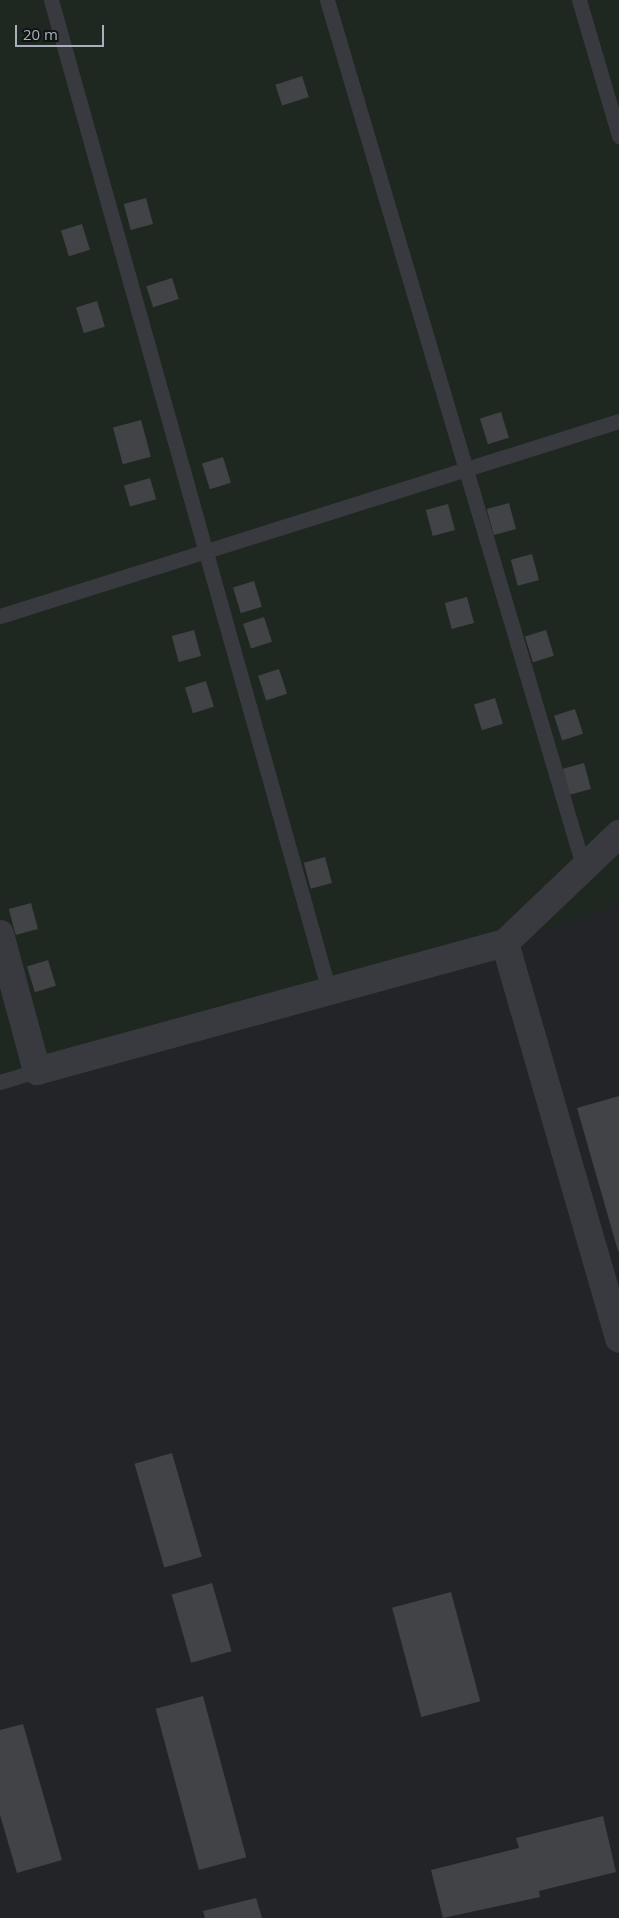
<!DOCTYPE html>
<style>
body{margin:0}
#map{position:relative;width:619px;height:1918px;overflow:hidden;background:#17181a;font-family:"Open Sans",sans-serif}
div>[style]{position:absolute}
.built>*{inset:0;background:#232427}
.green>*{inset:0;background:#1f2820}
.building>*{inset:0;background:#414347;transform-origin:0 0}
.lane>*{height:15px;margin:-7.5px;padding:0 7.5px;transform-origin:7.5px;border-radius:7.5px;background:#383a3f}
.street>*{height:28px;margin:-14px;padding:0 14px;transform-origin:14px;border-radius:14px;background:#383a3f}
span{translate:-50% -50%;white-space:nowrap;text-align:center;line-height:1.15;-webkit-text-stroke:4.5px #121315;paint-order:stroke}
.scale{position:absolute;left:15px;top:25px;width:89px;height:22px;box-sizing:border-box;border:2px solid #a9b0bb;border-top:0;padding-left:6px;font-size:15px;line-height:18px;white-space:nowrap;color:#a9b0bb;-webkit-text-stroke:4px #121315;paint-order:stroke}
</style>
<div id="map">
<div class="built">
<i style="clip-path:polygon(619px 904px,619px 1918px,0 1918px,0 1082px,505px 943px)"></i>
</div>
<div class="green">
<i style="clip-path:polygon(0 0,619px 0,619px 904px,505px 943px,0 1082px)"></i>
</div>
<div class="building">
<i style="left:302px;top:76px;width:22px;height:28px;rotate:72deg"></i>
<i style="left:146px;top:198px;width:27px;height:23px;rotate:75deg"></i>
<i style="left:82px;top:224px;width:27px;height:22px;rotate:73deg"></i>
<i style="left:172px;top:278px;width:22px;height:27px;rotate:72deg"></i>
<i style="left:97px;top:301px;width:27px;height:22px;rotate:73deg"></i>
<i style="left:501px;top:412px;width:27px;height:22px;rotate:73deg"></i>
<i style="left:141px;top:420px;width:38px;height:29px;rotate:75deg"></i>
<i style="left:223px;top:457px;width:27px;height:22px;rotate:73deg"></i>
<i style="left:150px;top:478px;width:22px;height:27px;rotate:74deg"></i>
<i style="left:509px;top:503px;width:27px;height:23px;rotate:75deg"></i>
<i style="left:448px;top:504px;width:27px;height:23px;rotate:75deg"></i>
<i style="left:532px;top:554px;width:27px;height:22px;rotate:75deg"></i>
<i style="left:254px;top:581px;width:27px;height:22px;rotate:73deg"></i>
<i style="left:467px;top:597px;width:27px;height:23px;rotate:75deg"></i>
<i style="left:264px;top:617px;width:26px;height:22px;rotate:72deg"></i>
<i style="left:194px;top:630px;width:27px;height:23px;rotate:75deg"></i>
<i style="left:546px;top:630px;width:27px;height:22px;rotate:73deg"></i>
<i style="left:279px;top:669px;width:26px;height:22px;rotate:72deg"></i>
<i style="left:206px;top:681px;width:27px;height:22px;rotate:73deg"></i>
<i style="left:495px;top:698px;width:27px;height:22px;rotate:73deg"></i>
<i style="left:575px;top:709px;width:26px;height:22px;rotate:72deg"></i>
<i style="left:584px;top:763px;width:27px;height:22px;rotate:75deg"></i>
<i style="left:325px;top:857px;width:27px;height:22px;rotate:75deg"></i>
<i style="left:31px;top:903px;width:27px;height:23px;rotate:75deg"></i>
<i style="left:48px;top:960px;width:27px;height:22px;rotate:73deg"></i>
<i style="clip-path:polygon(619px 1096px,619px 1251px,618px 1251px,577px 1108px)"></i>
<i style="left:172px;top:1453px;width:108px;height:39px;rotate:74deg"></i>
<i style="left:212px;top:1583px;width:71px;height:42px;rotate:74deg"></i>
<i style="left:451px;top:1592px;width:113px;height:61px;rotate:75deg"></i>
<i style="left:203px;top:1696px;width:167px;height:49px;rotate:75deg"></i>
<i style="clip-path:polygon(23px 1724px,62px 1860px,17px 1873px,0 1815px,0 1730px)"></i>
<i style="clip-path:polygon(603px 1816px,616px 1872px,539px 1891px,540px 1897px,443px 1918px,431px 1870px,519px 1848px,516px 1838px)"></i>
<i style="clip-path:polygon(256px 1898px,262px 1918px,205px 1918px,203px 1911px)"></i>
</div>
<div class="lane">
<i style="left:51px;top:0;width:1029px;rotate:74.33deg"></i>
<i style="left:327px;top:0;width:906px;rotate:73.52deg"></i>
<i style="left:579px;top:0;width:142px;rotate:73.6deg"></i>
<i style="left:0;top:616px;width:649px;rotate:-17.49deg"></i>
<i style="left:0;top:1082px;width:39px;rotate:-17deg"></i>
</div>
<div class="street">
<i style="left:0;top:934px;width:142px;rotate:74.9deg"></i>
<i style="left:37px;top:1071px;width:485px;rotate:-15.3deg"></i>
<i style="left:505px;top:943px;width:412px;rotate:73.9deg"></i>
<i style="left:505px;top:943px;width:158px;rotate:-43.7deg"></i>
</div>
<div class="scale">20 m</div>
</div>
